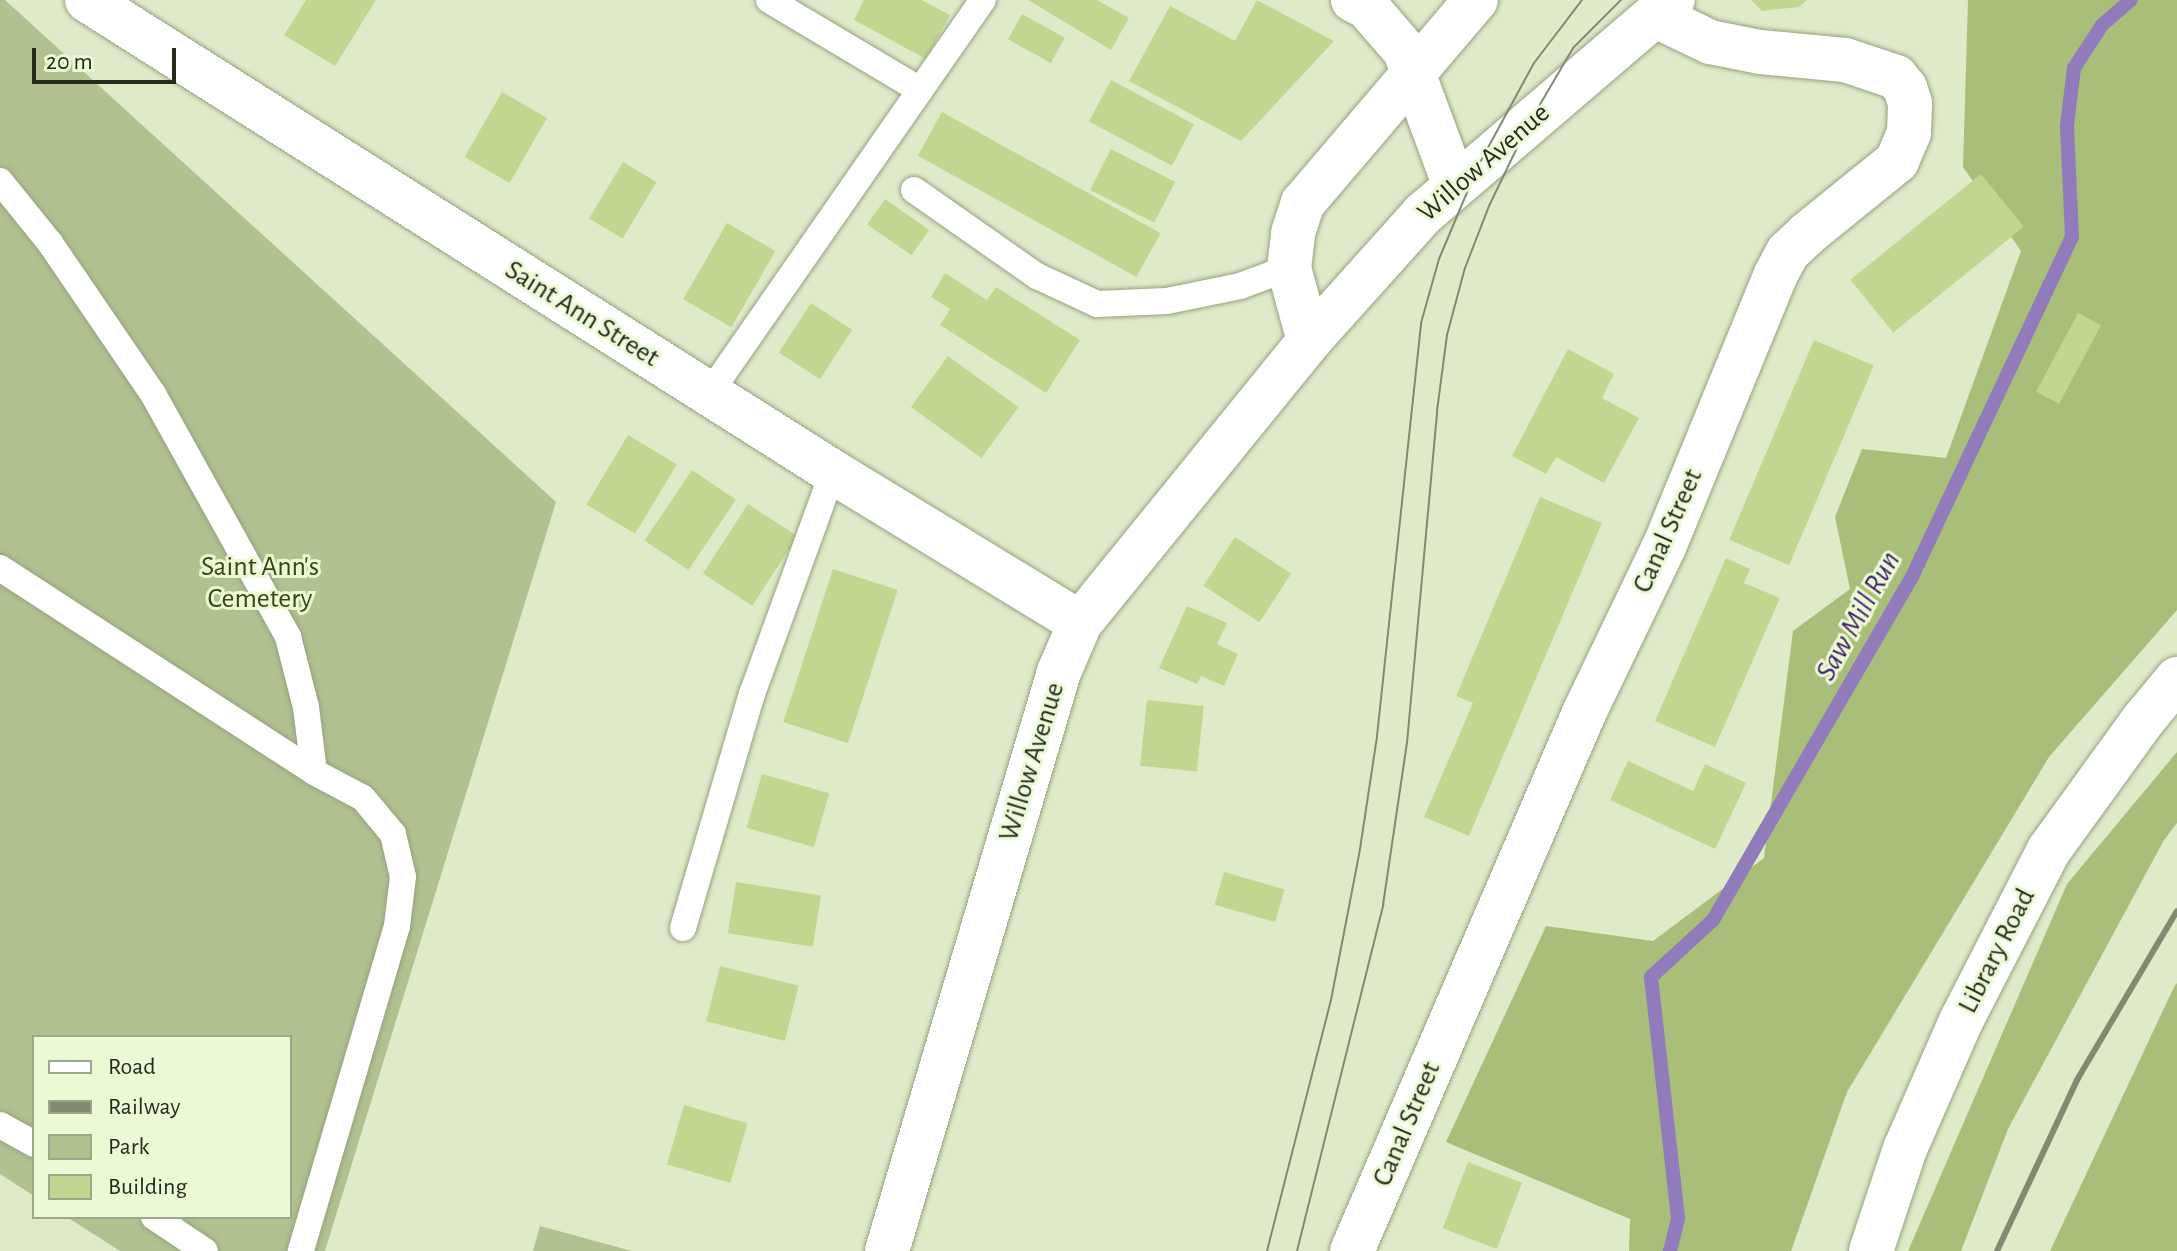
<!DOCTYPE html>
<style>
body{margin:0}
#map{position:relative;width:2177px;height:1251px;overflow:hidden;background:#dfebc8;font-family:"Alegreya Sans",sans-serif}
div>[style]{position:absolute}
.green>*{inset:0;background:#b1c190}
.forest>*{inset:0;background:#a9bf79}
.stream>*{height:14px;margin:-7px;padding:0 7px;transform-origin:7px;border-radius:7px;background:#917bbb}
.building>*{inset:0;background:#c1d790;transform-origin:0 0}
.roads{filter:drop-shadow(0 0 2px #96a180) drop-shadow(0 0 2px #96a180)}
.lane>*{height:26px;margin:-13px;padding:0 13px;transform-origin:13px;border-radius:13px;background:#fff}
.street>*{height:44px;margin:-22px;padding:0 22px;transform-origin:22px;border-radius:22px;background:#fff}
.primary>*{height:44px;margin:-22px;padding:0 22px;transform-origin:22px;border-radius:22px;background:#fff}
.tram>*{height:2px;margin:-1px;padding:0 1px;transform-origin:1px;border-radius:1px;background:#828a72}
.rail>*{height:6px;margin:-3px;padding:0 3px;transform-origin:3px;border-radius:3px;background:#828a72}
span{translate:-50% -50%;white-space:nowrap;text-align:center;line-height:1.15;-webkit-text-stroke:6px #ecf9d5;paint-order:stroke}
.street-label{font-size:28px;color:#262b1d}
.park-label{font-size:28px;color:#384511}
.water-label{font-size:30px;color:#42216e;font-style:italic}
.legend{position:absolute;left:32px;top:1035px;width:260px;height:184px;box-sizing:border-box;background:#ecf9d5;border:2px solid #9da78b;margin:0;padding:10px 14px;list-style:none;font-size:24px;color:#262b1d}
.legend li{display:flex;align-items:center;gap:16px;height:40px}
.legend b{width:40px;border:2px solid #9da78b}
.scale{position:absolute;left:32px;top:48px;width:144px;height:36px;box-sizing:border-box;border:4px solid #262b1d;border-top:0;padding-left:10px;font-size:24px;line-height:28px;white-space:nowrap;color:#262b1d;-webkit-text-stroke:6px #ecf9d5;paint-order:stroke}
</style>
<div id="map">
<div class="green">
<i style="clip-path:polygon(0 0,5px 0,556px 502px,325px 1251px,120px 1251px,67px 1217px,290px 1217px,290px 1037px,34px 1037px,34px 1196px,0 1174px)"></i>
<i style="clip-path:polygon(540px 1226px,632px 1251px,533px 1251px)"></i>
</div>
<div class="forest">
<i style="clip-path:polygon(1968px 0,2177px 0,2177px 610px,2049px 757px,1847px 1092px,1791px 1251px,1629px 1251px,1630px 1219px,1446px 1142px,1546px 926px,1653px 941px,1764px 858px,1793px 631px,1850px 589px,1835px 517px,1862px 449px,1946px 458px,2021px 251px,1963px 167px)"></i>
<i style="clip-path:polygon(2177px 752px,2177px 823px,2164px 840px,2008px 1129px,1961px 1251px,1908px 1251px,2067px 884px)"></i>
<i style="clip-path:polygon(2177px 983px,2177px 1251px,2050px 1251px,2174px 987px)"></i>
</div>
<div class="stream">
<i style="left:1670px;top:1251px;width:34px;rotate:-76deg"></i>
<i style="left:1678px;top:1218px;width:243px;rotate:-96.4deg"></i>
<i style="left:1651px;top:977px;width:84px;rotate:-42.6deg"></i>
<i style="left:1713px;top:920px;width:394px;rotate:-59.9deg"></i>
<i style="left:1911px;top:579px;width:378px;rotate:-64.8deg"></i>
<i style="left:2072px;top:237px;width:112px;rotate:-92.6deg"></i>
<i style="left:2067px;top:125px;width:57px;rotate:-83deg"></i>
<i style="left:2074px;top:68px;width:51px;rotate:-56.9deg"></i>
<i style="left:2102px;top:25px;width:38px;rotate:-41deg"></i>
</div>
<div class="building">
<i style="clip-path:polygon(306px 0,376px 0,335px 66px,284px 35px)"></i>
<i style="clip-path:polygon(864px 0,921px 0,950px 15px,926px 59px,854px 20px)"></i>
<i style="clip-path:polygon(1028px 0,1097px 0,1129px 18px,1111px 50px)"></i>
<i style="clip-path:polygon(1257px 0,1334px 41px,1241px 141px,1129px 81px,1170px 6px,1235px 41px)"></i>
<i style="clip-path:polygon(1751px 0,1807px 0,1799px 7px,1762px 11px)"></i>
<i style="left:1022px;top:14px;width:49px;height:29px;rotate:29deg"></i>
<i style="left:1111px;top:80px;width:94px;height:47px;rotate:28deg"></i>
<i style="left:502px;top:92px;width:52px;height:75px;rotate:30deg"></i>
<i style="left:942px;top:112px;width:250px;height:50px;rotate:29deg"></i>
<i style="left:1111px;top:149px;width:72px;height:46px;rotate:27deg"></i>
<i style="left:623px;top:162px;width:39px;height:66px;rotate:31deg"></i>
<i style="left:1981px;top:174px;width:68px;height:168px;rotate:51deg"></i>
<i style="left:885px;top:199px;width:54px;height:31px;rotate:35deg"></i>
<i style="left:727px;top:223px;width:56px;height:88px;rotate:30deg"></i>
<i style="clip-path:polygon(945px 273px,987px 300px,996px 287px,1080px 340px,1046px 393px,940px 325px,950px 309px,931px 297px)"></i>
<i style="left:811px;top:303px;width:49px;height:59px;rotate:33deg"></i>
<i style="left:2078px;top:313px;width:26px;height:89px;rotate:28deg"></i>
<i style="left:1814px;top:340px;width:65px;height:217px;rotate:23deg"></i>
<i style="clip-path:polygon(1568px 349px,1614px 374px,1602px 398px,1639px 418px,1604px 483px,1556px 457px,1546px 474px,1512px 456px)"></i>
<i style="left:948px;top:356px;width:87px;height:63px;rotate:36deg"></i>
<i style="left:628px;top:435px;width:57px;height:81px;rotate:31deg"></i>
<i style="left:692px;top:470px;width:53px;height:85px;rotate:34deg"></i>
<i style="clip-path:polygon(1540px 497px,1602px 523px,1469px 836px,1424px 817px,1473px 703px,1456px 696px)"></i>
<i style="left:748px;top:504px;width:59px;height:83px;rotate:33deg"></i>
<i style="left:1235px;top:537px;width:67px;height:58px;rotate:33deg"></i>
<i style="clip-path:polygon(1726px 558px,1750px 569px,1744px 583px,1780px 598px,1715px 747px,1655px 721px)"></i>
<i style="left:833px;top:569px;width:68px;height:161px;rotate:18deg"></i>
<i style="clip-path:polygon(1187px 606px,1227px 623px,1217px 644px,1238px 654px,1224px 686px,1201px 676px,1197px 684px,1159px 668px)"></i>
<i style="left:1147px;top:700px;width:57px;height:66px;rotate:6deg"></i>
<i style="clip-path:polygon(1628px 761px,1693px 791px,1705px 764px,1746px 783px,1715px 849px,1610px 800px)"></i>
<i style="left:762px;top:774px;width:70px;height:56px;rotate:16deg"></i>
<i style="left:1224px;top:872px;width:63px;height:34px;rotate:16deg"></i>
<i style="left:736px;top:882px;width:86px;height:52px;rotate:9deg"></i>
<i style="left:720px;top:966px;width:81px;height:57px;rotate:14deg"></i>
<i style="left:684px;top:1105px;width:66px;height:62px;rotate:16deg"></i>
<i style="left:1468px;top:1162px;width:58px;height:71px;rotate:21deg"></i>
</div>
<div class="roads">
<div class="lane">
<i style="left:769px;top:0;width:176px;rotate:30.8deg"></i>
<i style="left:0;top:181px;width:80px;rotate:51.1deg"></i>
<i style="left:50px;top:243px;width:183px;rotate:55.7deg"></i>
<i style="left:153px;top:394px;width:278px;rotate:60.9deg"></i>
<i style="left:288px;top:637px;width:72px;rotate:75.6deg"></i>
<i style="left:306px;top:707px;width:65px;rotate:83deg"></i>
<i style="left:914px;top:190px;width:150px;rotate:35deg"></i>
<i style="left:1037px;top:276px;width:66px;rotate:25deg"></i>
<i style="left:1097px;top:304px;width:70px;rotate:-2.5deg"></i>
<i style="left:1167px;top:301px;width:75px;rotate:-11.6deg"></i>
<i style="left:1240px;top:286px;width:52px;rotate:-20.2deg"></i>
<i style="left:709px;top:394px;width:480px;rotate:-55.2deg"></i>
<i style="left:0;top:568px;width:374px;rotate:33deg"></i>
<i style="left:314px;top:772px;width:55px;rotate:28deg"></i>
<i style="left:363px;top:798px;width:47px;rotate:50.2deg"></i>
<i style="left:393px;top:834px;width:44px;rotate:76.9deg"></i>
<i style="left:403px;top:877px;width:49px;rotate:97deg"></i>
<i style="left:397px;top:926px;width:339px;rotate:106.5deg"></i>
<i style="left:683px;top:928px;width:244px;rotate:-73.6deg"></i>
<i style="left:752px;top:694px;width:236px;rotate:-70deg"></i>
<i style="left:0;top:1125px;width:39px;rotate:29deg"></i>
<i style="left:154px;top:1217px;width:61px;rotate:33.7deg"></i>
</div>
<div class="street">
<i style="left:87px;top:0;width:883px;rotate:32.32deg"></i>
<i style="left:833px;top:472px;width:289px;rotate:31.4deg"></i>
<i style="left:1353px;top:0;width:16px;rotate:27deg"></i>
<i style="left:1367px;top:7px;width:58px;rotate:49.2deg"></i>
<i style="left:1405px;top:51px;width:144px;rotate:69.7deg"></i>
<i style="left:1309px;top:341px;width:76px;rotate:-105.3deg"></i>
<i style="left:1289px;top:268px;width:35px;rotate:-83deg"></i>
<i style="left:1293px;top:233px;width:32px;rotate:-72deg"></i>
<i style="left:1303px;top:203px;width:267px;rotate:-49.6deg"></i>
<i style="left:887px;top:1251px;width:604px;rotate:-73.46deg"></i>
<i style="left:1059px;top:672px;width:53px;rotate:-66.8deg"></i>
<i style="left:1080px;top:623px;width:363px;rotate:-50.9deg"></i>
<i style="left:1309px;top:341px;width:171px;rotate:-48.1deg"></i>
<i style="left:1423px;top:214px;width:329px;rotate:-40.6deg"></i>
<i style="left:1352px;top:1251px;width:586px;rotate:-66.67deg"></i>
<i style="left:1584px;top:713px;width:184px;rotate:-64.3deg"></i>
<i style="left:1664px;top:547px;width:293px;rotate:-67.7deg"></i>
<i style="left:1775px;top:276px;width:27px;rotate:-62deg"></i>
<i style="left:1788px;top:252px;width:26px;rotate:-43deg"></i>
<i style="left:1807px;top:234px;width:116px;rotate:-39deg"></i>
<i style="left:1897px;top:161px;width:30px;rotate:-67deg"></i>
<i style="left:1909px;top:133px;width:30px;rotate:-88deg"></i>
<i style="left:1910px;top:103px;width:16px;rotate:-108deg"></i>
<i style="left:1905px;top:88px;width:14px;rotate:-129deg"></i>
<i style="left:1896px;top:77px;width:54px;rotate:-161.6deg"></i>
<i style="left:1845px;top:60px;width:85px;rotate:-174.6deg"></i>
<i style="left:1760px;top:52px;width:51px;rotate:-168.7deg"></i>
<i style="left:1710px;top:42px;width:60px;rotate:-154.3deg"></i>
</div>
<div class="primary">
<i style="left:1871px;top:1251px;width:108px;rotate:-71.6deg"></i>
<i style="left:1905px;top:1149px;width:140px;rotate:-66.4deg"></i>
<i style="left:1961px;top:1021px;width:192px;rotate:-62.8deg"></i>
<i style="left:2049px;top:850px;width:162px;rotate:-54.1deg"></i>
<i style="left:2144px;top:719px;width:52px;rotate:-50.5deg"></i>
</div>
</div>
<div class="tram">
<i style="left:1267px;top:1251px;width:259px;rotate:-75.7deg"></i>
<i style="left:1331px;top:1000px;width:154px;rotate:-79.1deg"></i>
<i style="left:1360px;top:849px;width:114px;rotate:-81.4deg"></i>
<i style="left:1377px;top:736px;width:415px;rotate:-83.9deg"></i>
<i style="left:1421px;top:323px;width:66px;rotate:-74.3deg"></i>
<i style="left:1439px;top:259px;width:101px;rotate:-67.2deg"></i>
<i style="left:1478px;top:166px;width:117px;rotate:-61.5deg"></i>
<i style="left:1534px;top:63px;width:79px;rotate:-52.7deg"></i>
<i style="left:1297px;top:1251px;width:357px;rotate:-76deg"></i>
<i style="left:1383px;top:905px;width:164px;rotate:-81.6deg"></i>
<i style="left:1407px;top:743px;width:333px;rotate:-84.8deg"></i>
<i style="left:1437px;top:411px;width:77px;rotate:-82.5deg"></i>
<i style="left:1447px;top:335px;width:69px;rotate:-75deg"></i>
<i style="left:1465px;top:268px;width:66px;rotate:-68.8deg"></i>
<i style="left:1489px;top:206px;width:90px;rotate:-64.3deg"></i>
<i style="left:1528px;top:125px;width:89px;rotate:-59.7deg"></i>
<i style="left:1573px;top:48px;width:68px;rotate:-45deg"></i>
</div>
<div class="rail">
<i style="left:1997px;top:1251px;width:189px;rotate:-64.9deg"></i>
<i style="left:2077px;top:1080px;width:196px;rotate:-59.4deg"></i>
</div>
<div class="street-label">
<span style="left:1484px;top:163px;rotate:-41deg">Willow Avenue</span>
<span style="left:582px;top:314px;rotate:32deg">Saint Ann Street</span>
<span style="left:1668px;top:531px;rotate:-66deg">Canal Street</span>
<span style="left:1032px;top:762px;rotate:-73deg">Willow Avenue</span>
<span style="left:1997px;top:951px;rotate:-63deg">Library Road</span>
<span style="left:1407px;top:1124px;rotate:-67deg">Canal Street</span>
</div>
<div class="park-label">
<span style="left:260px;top:583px">Saint Ann's<br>Cemetery</span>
</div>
<div class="water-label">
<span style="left:1858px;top:616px;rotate:-61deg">Saw Mill Run</span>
</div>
<ul class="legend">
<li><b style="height:10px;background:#fff"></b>Road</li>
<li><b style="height:10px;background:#828a72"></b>Railway</li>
<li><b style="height:22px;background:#b1c190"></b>Park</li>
<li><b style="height:22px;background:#c1d790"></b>Building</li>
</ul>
<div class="scale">20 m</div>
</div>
